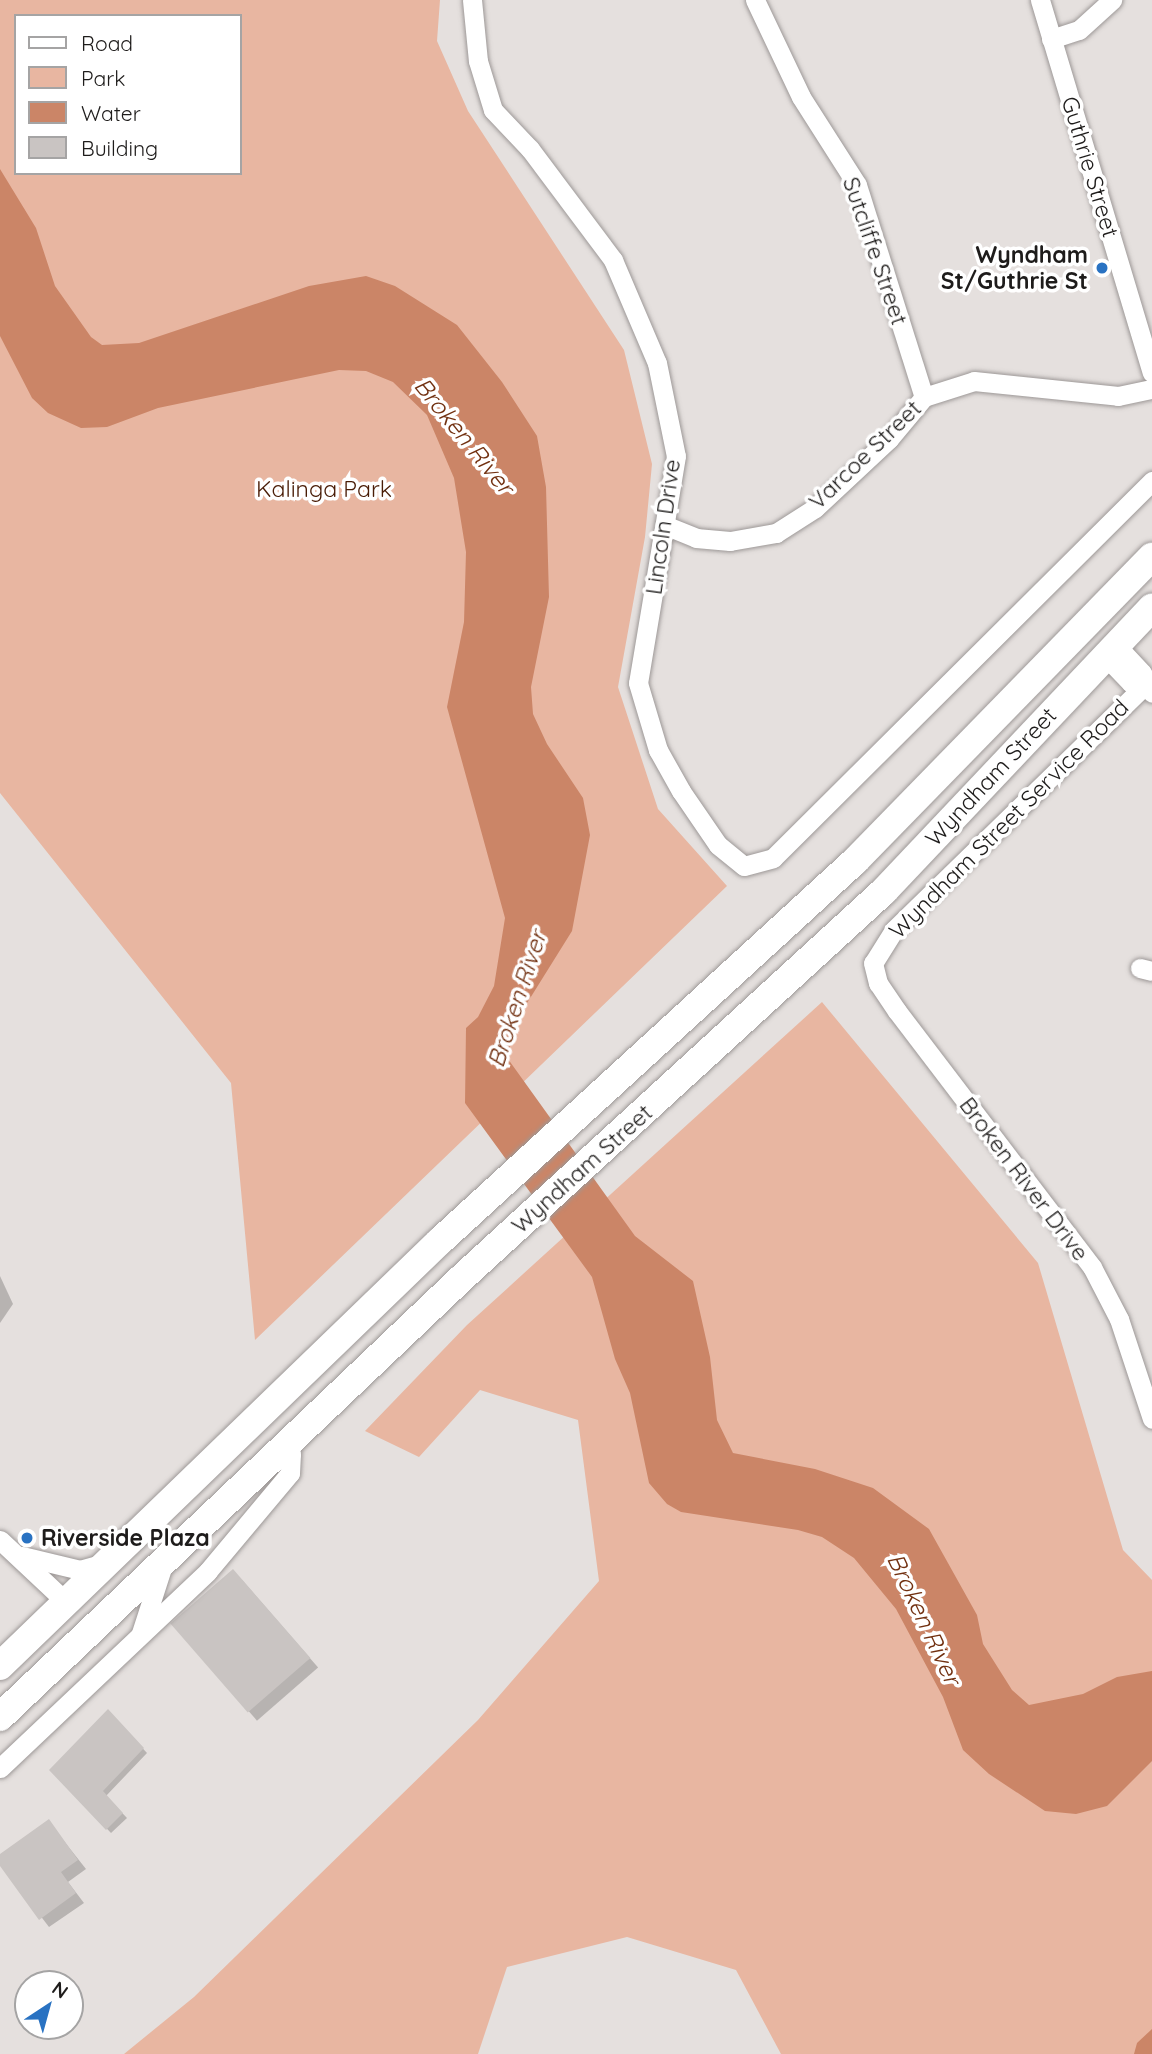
<!DOCTYPE html>
<style>
body{margin:0}
#map{position:relative;width:1152px;height:2054px;overflow:hidden;background:#e5e0de;font-family:Quicksand,sans-serif}
div>[style]{position:absolute}
.green>*{inset:0;background:#e8b6a1}
.water>*{inset:0;background:#cb8567}
.shadow>*{inset:0;background:#0003;transform-origin:0 0}
.building>*{inset:0;background:#c9c4c2;transform-origin:0 0}
.roads{filter:drop-shadow(0 0 2px #9d9897) drop-shadow(0 0 2px #9d9897)}
.minor>*{height:19px;margin:-9.5px;padding:0 9.5px;transform-origin:9.5px;border-radius:9.5px;background:#fff}
.highway>*{height:28px;margin:-14px;padding:0 14px;transform-origin:14px;border-radius:14px;background:#fff}
.dots>*{width:19px;height:19px;translate:-50% -50%;box-sizing:border-box;border:4px solid #fff;border-radius:50%}
span{translate:-50% -50%;white-space:nowrap;text-align:center;line-height:1.15;-webkit-text-stroke:7px #fff;paint-order:stroke}
.street-label{font-size:23px;color:#1e1c1b}
.poi-label{font-size:23px;color:#1e1c1b;font-weight:700}
.right{translate:-100% -50%;text-align:right}
.left{translate:0 -50%;text-align:left}
.park-label{font-size:23px;color:#491c06}
.water-label{font-size:24px;color:#723111;font-style:italic}
.legend{position:absolute;left:14px;top:14px;width:228px;height:161px;box-sizing:border-box;background:#fff;border:2px solid #a5a4a4;margin:0;padding:9px 12px;list-style:none;font-size:21px;color:#1e1c1b}
.legend li{display:flex;align-items:center;gap:14px;height:35px}
.legend b{width:35px;border:2px solid #a5a4a4}
.north{position:absolute;left:14px;top:1970px;width:70px;height:70px;box-sizing:border-box;background:#fff;border:2px solid #a5a4a4;border-radius:50%;rotate:36deg;font-size:19px;font-weight:700;line-height:28px;text-align:center;color:#1e1c1b}
.north::after{content:'';display:block;margin:auto;width:24px;height:32px;background:#2972c2;clip-path:polygon(50% 0,100% 100%,50% 72%,0 100%)}
</style>
<div id="map">
<div class="green">
<i style="clip-path:polygon(evenodd,0 0,440px 0,437px 41px,468px 111px,624px 350px,652px 464px,645px 537px,618px 687px,658px 809px,727px 886px,255px 1340px,231px 1083px,0 793px,0 0,16px 16px,240px 16px,240px 173px,16px 173px,16px 16px)"></i>
<i style="clip-path:polygon(822px 1002px,1038px 1263px,1123px 1550px,1152px 1580px,1152px 2054px,781px 2054px,736px 1970px,627px 1937px,507px 1967px,478px 2054px,124px 2054px,194px 1997px,478px 1720px,599px 1581px,578px 1420px,480px 1390px,419px 1457px,365px 1431px,467px 1325px)"></i>
</div>
<div class="water">
<i style="clip-path:polygon(0 169px,36px 228px,55px 286px,91px 337px,102px 345px,139px 343px,309px 286px,366px 276px,395px 286px,457px 325px,502px 382px,537px 436px,546px 487px,549px 597px,531px 687px,533px 714px,547px 744px,583px 798px,590px 835px,572px 931px,514px 1024px,508px 1059px,635px 1236px,693px 1281px,710px 1357px,717px 1420px,733px 1453px,815px 1469px,873px 1488px,929px 1529px,977px 1615px,983px 1644px,1012px 1690px,1029px 1705px,1083px 1694px,1117px 1677px,1152px 1671px,1152px 1761px,1107px 1806px,1076px 1814px,1045px 1811px,989px 1774px,963px 1750px,943px 1697px,896px 1609px,854px 1558px,822px 1537px,798px 1530px,681px 1512px,667px 1504px,649px 1483px,630px 1393px,615px 1359px,592px 1277px,465px 1103px,466px 1028px,478px 1017px,494px 986px,505px 918px,447px 707px,464px 622px,466px 552px,454px 478px,427px 415px,393px 382px,366px 371px,339px 370px,158px 408px,107px 427px,81px 428px,48px 413px,32px 398px,0 336px)"></i>
<i style="clip-path:polygon(1152px 2029px,1152px 2054px,1134px 2054px,1137px 2043px)"></i>
</div>
<div class="shadow">
<i style="clip-path:polygon(0 1276px,13px 1304px,0 1323px)"></i>
<i style="left:242px;top:1580px;width:116px;height:81px;rotate:49deg"></i>
<i style="clip-path:polygon(108px 1711px,147px 1753px,106px 1796px,127px 1818px,111px 1833px,51px 1770px)"></i>
<i style="clip-path:polygon(48px 1821px,86px 1869px,68px 1882px,84px 1903px,49px 1927px,0 1863px,0 1856px)"></i>
</div>
<div class="building">
<i style="left:233px;top:1569px;width:118px;height:83px;rotate:49deg"></i>
<i style="clip-path:polygon(108px 1709px,144px 1748px,103px 1791px,123px 1813px,106px 1830px,49px 1770px)"></i>
<i style="clip-path:polygon(49px 1819px,78px 1860px,61px 1872px,76px 1893px,39px 1920px,0 1866px,0 1854px)"></i>
</div>
<div class="roads">
<div class="minor">
<i style="left:472px;top:0;width:61px;rotate:84.4deg"></i>
<i style="left:478px;top:61px;width:51px;rotate:73deg"></i>
<i style="left:493px;top:110px;width:54px;rotate:46.5deg"></i>
<i style="left:530px;top:149px;width:139px;rotate:53.2deg"></i>
<i style="left:613px;top:260px;width:112px;rotate:66.9deg"></i>
<i style="left:657px;top:363px;width:95px;rotate:78.5deg"></i>
<i style="left:676px;top:456px;width:230px;rotate:99.5deg"></i>
<i style="left:638px;top:683px;width:70px;rotate:73.4deg"></i>
<i style="left:658px;top:750px;width:47px;rotate:60.7deg"></i>
<i style="left:681px;top:791px;width:65px;rotate:55.6deg"></i>
<i style="left:718px;top:845px;width:33px;rotate:39deg"></i>
<i style="left:744px;top:866px;width:30px;rotate:-15deg"></i>
<i style="left:773px;top:858px;width:535px;rotate:-44.85deg"></i>
<i style="left:755px;top:0;width:107px;rotate:64.6deg"></i>
<i style="left:801px;top:97px;width:104px;rotate:57.5deg"></i>
<i style="left:857px;top:185px;width:222px;rotate:72.5deg"></i>
<i style="left:1040px;top:0;width:389px;rotate:73.3deg"></i>
<i style="left:1051px;top:39px;width:29px;rotate:-18deg"></i>
<i style="left:1079px;top:30px;width:45px;rotate:-42.3deg"></i>
<i style="left:667px;top:526px;width:31px;rotate:22deg"></i>
<i style="left:696px;top:538px;width:34px;rotate:5deg"></i>
<i style="left:730px;top:541px;width:47px;rotate:-9.9deg"></i>
<i style="left:776px;top:533px;width:46px;rotate:-32.7deg"></i>
<i style="left:815px;top:508px;width:101px;rotate:-43deg"></i>
<i style="left:889px;top:439px;width:55px;rotate:-50.2deg"></i>
<i style="left:924px;top:397px;width:52px;rotate:-17.7deg"></i>
<i style="left:974px;top:381px;width:145px;rotate:5.9deg"></i>
<i style="left:1118px;top:396px;width:35px;rotate:-12deg"></i>
<i style="left:1116px;top:645px;width:38px;rotate:47deg"></i>
<i style="left:1142px;top:673px;width:22px;rotate:63deg"></i>
<i style="left:1105px;top:656px;width:37px;rotate:46deg"></i>
<i style="left:1131px;top:683px;width:14px;rotate:8deg"></i>
<i style="left:1145px;top:685px;width:351px;rotate:135.7deg"></i>
<i style="left:894px;top:930px;width:39px;rotate:122deg"></i>
<i style="left:873px;top:963px;width:21px;rotate:76deg"></i>
<i style="left:878px;top:983px;width:34px;rotate:56deg"></i>
<i style="left:897px;top:1011px;width:322px;rotate:52.7deg"></i>
<i style="left:1092px;top:1267px;width:59px;rotate:62.6deg"></i>
<i style="left:1119px;top:1319px;width:105px;rotate:71.7deg"></i>
<i style="left:1140px;top:968px;width:12px;rotate:14deg"></i>
<i style="left:0;top:1540px;width:91px;rotate:43.2deg"></i>
<i style="left:22px;top:1556px;width:60px;rotate:13.6deg"></i>
<i style="left:80px;top:1570px;width:26px;rotate:-16deg"></i>
<i style="left:141px;top:1633px;width:71px;rotate:-72.1deg"></i>
<i style="left:0;top:1768px;width:286px;rotate:-43.4deg"></i>
<i style="left:208px;top:1571px;width:128px;rotate:-50.1deg"></i>
<i style="left:290px;top:1473px;width:19px;rotate:-87deg"></i>
<i style="left:291px;top:1454px;width:11px;rotate:-128deg"></i>
</div>
<div class="highway">
<i style="left:0;top:1666px;width:612px;rotate:-44.01deg"></i>
<i style="left:440px;top:1241px;width:563px;rotate:-42.48deg"></i>
<i style="left:855px;top:861px;width:425px;rotate:-45.7deg"></i>
<i style="left:0;top:1717px;width:642px;rotate:-43.55deg"></i>
<i style="left:465px;top:1275px;width:568px;rotate:-42.5deg"></i>
<i style="left:884px;top:891px;width:390px;rotate:-46.6deg"></i>
</div>
</div>
<div class="dots">
<i style="left:1102px;top:268px;background:#2972c2"></i>
<i style="left:27px;top:1538px;background:#2972c2"></i>
</div>
<div class="street-label">
<span style="left:1090px;top:167px;rotate:73deg">Guthrie Street</span>
<span style="left:875px;top:251px;rotate:71deg">Sutcliffe Street</span>
<span style="left:865px;top:455px;rotate:-44deg">Varcoe Street</span>
<span style="left:663px;top:527px;rotate:-82deg">Lincoln Drive</span>
<span style="left:991px;top:777px;rotate:-47deg">Wyndham Street</span>
<span style="left:1009px;top:819px;rotate:-45deg">Wyndham Street Service Road</span>
<span style="left:582px;top:1169px;rotate:-42deg">Wyndham Street</span>
<span style="left:1024px;top:1179px;rotate:53deg">Broken River Drive</span>
</div>
<div class="poi-label">
<span class="right" style="left:1088px;top:268px">Wyndham<br>St/Guthrie St</span>
<span class="left" style="left:41px;top:1538px">Riverside Plaza</span>
</div>
<div class="park-label">
<span style="left:324px;top:489px">Kalinga Park</span>
</div>
<div class="water-label">
<span style="left:464px;top:436px;rotate:51deg">Broken River</span>
<span style="left:517px;top:999px;rotate:-72deg">Broken River</span>
<span style="left:924px;top:1619px;rotate:65deg">Broken River</span>
</div>
<ul class="legend">
<li><b style="height:9px;background:#fff"></b>Road</li>
<li><b style="height:19px;background:#e8b6a1"></b>Park</li>
<li><b style="height:19px;background:#cb8567"></b>Water</li>
<li><b style="height:19px;background:#c9c4c2"></b>Building</li>
</ul>
<div class="north">N</div>
</div>
